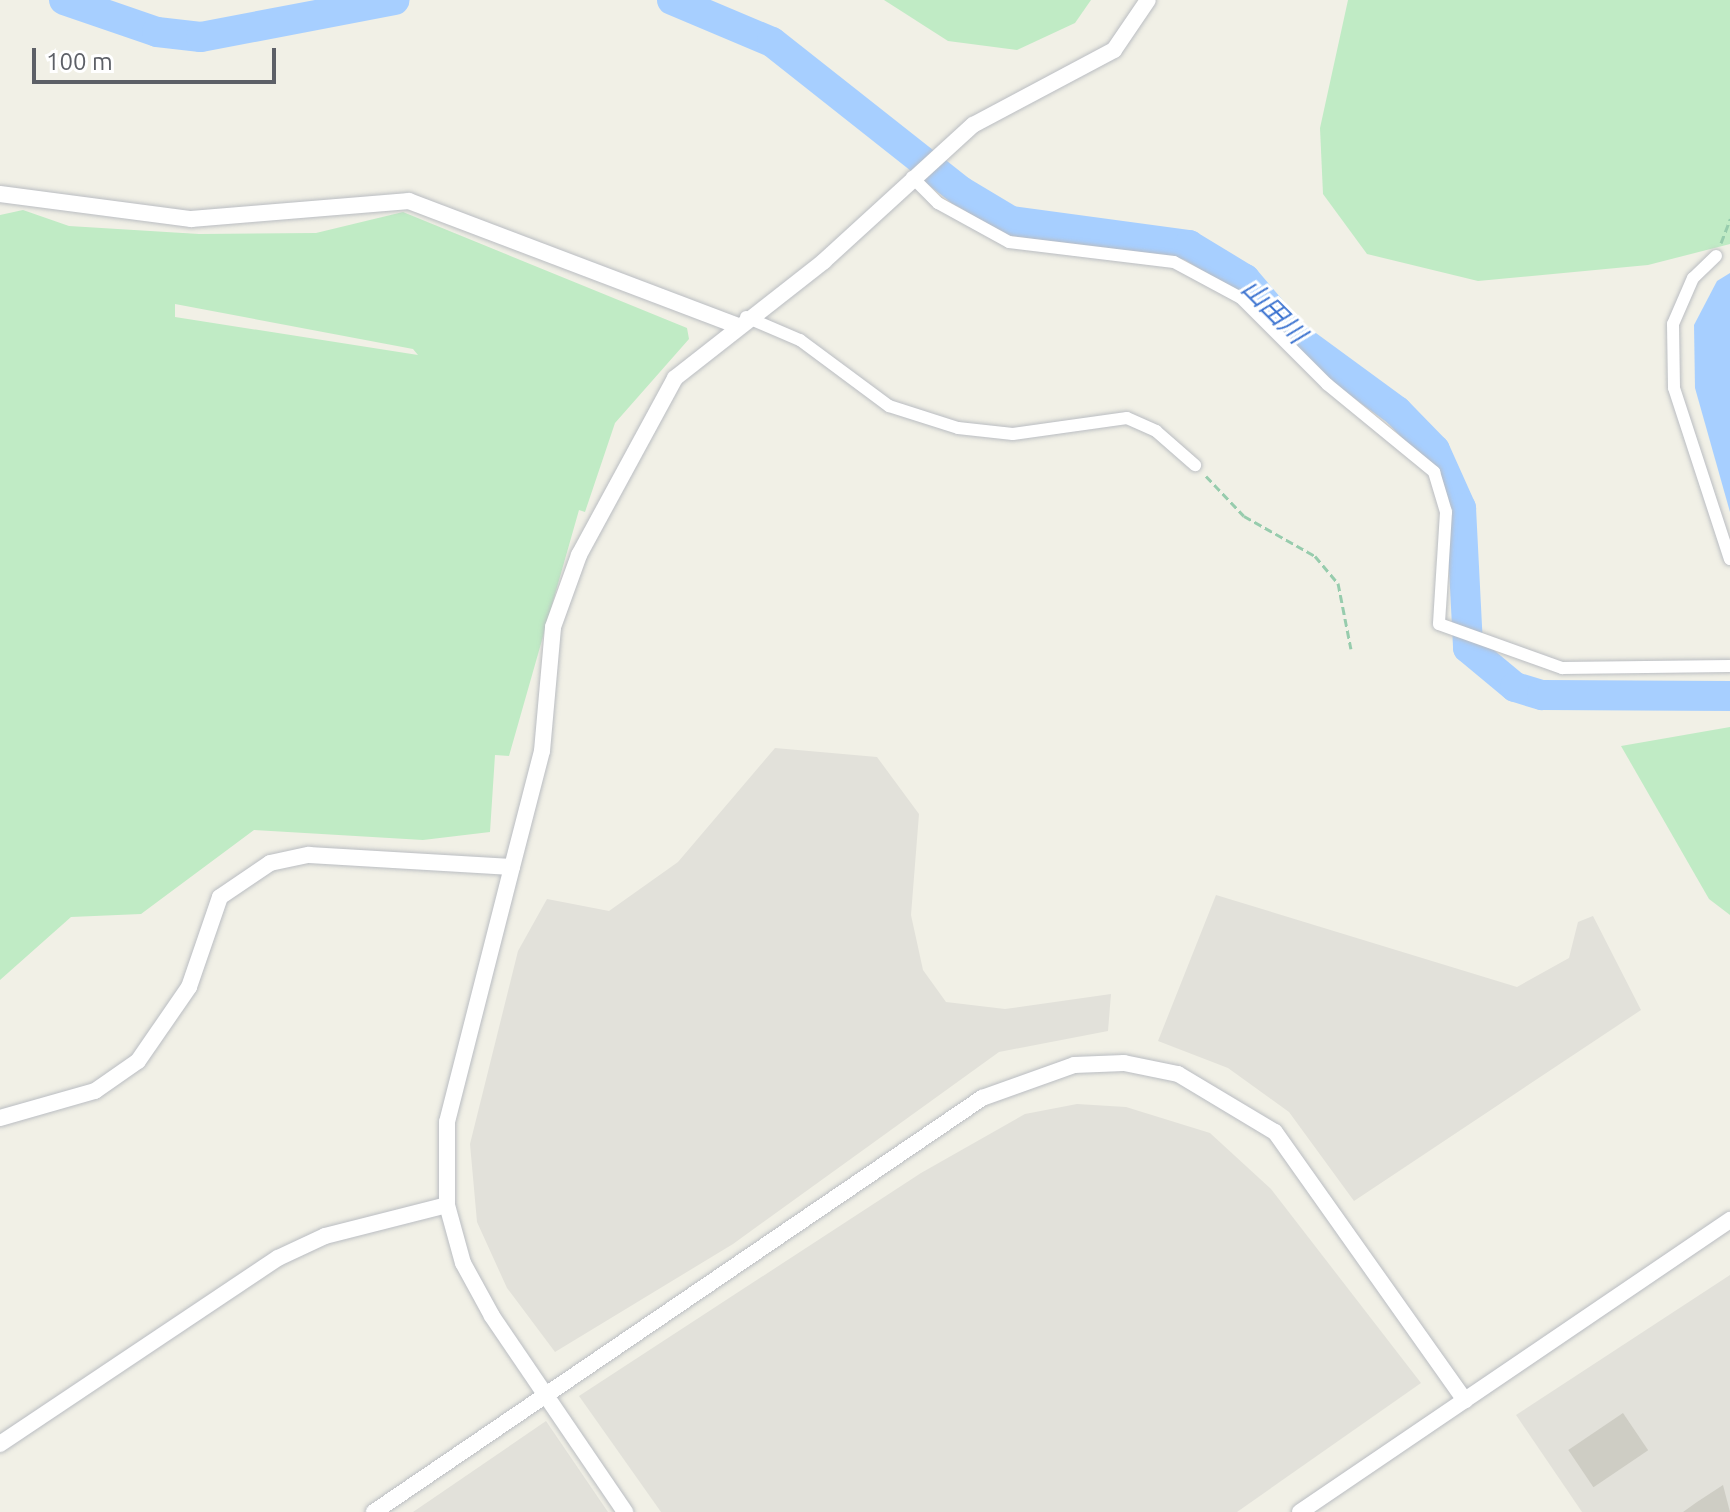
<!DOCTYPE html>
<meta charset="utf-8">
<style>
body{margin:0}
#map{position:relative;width:1730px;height:1512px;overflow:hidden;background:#f1f0e6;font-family:Ubuntu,"Noto Sans JP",sans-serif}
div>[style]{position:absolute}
.industrial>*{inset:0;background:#e2e1da}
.green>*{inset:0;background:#c0ebc5}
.water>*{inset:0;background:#a7cfff}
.river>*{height:30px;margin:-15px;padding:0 15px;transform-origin:15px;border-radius:15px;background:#a7cfff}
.building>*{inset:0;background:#cecdc4;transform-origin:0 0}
.path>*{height:3px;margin-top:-1.5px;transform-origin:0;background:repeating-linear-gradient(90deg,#97ccad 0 8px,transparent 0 12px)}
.roads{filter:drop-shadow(0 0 2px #babdc2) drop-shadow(0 0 2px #babdc2)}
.minor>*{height:12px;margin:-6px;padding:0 6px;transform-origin:6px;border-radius:6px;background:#fff}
.tertiary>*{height:16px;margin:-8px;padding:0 8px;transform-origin:8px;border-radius:8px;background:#fff}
span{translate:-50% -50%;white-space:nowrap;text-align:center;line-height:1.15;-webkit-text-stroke:6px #fff;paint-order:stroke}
.water-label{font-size:26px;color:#3d74d0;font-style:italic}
.scale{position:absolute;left:32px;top:48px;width:244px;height:36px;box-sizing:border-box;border:4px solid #5d6067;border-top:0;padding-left:10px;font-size:24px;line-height:28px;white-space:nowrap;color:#5d6067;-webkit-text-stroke:6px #fff;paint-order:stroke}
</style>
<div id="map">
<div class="industrial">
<i style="clip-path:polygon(775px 748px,877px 757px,919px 814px,911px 915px,923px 970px,946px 1002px,1005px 1009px,1111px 994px,1108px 1031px,999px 1052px,733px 1244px,555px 1352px,507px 1288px,477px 1222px,470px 1144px,518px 951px,547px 899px,609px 911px,678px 862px)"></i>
<i style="clip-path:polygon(1216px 895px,1517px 987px,1569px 958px,1578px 922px,1593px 916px,1641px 1010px,1354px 1201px,1289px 1112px,1228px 1068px,1158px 1041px)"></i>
<i style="clip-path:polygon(1077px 1104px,1126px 1107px,1210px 1133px,1271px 1189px,1421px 1383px,1237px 1512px,661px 1512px,579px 1396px,921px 1173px,1025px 1114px)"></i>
<i style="clip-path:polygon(1730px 1275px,1730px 1512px,1582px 1512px,1516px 1415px)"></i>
<i style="clip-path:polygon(546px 1421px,608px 1512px,413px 1512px)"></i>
</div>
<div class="green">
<i style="clip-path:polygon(884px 0,1091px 0,1075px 23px,1017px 50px,948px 41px)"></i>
<i style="clip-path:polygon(1348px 0,1730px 0,1730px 244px,1648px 265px,1478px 281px,1367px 254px,1323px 194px,1320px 128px)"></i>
<i style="clip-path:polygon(evenodd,23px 210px,69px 226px,199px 234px,316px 233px,403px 212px,687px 328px,689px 339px,615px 423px,585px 512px,579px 510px,509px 756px,495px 755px,490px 832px,423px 840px,254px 830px,141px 914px,71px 917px,0 980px,0 215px,23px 210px,175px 304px,413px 349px,418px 355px,175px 317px,175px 304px)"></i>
<i style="clip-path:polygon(1730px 727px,1730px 915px,1709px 899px,1621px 746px)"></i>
</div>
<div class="water">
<i style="clip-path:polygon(1730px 273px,1730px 512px,1695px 388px,1694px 325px,1717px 281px)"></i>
</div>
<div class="river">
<i style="left:64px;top:0;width:98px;rotate:19deg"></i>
<i style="left:157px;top:32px;width:44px;rotate:6.5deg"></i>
<i style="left:201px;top:37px;width:197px;rotate:-10.8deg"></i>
<i style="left:672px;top:0;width:108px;rotate:22.8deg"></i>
<i style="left:772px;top:42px;width:241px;rotate:38.3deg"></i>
<i style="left:961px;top:191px;width:58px;rotate:31deg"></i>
<i style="left:1011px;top:221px;width:180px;rotate:7.7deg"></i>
<i style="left:1189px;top:245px;width:66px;rotate:31.3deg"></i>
<i style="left:1245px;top:279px;width:72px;rotate:49.5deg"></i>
<i style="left:1292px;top:334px;width:130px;rotate:36.3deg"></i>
<i style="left:1397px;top:411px;width:54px;rotate:45.7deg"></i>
<i style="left:1435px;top:450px;width:64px;rotate:65.9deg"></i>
<i style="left:1461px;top:508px;width:140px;rotate:87.1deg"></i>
<i style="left:1468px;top:648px;width:61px;rotate:39.7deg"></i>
<i style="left:1515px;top:687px;width:28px;rotate:17deg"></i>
<i style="left:1542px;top:695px;width:188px;rotate:0.3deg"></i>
</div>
<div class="building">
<i style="left:1623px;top:1413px;width:45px;height:66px;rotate:56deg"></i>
<i style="clip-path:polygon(1723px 1485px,1730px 1512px,1683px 1512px,1697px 1502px)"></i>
</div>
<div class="path">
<i style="left:1721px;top:243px;width:26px;rotate:-69deg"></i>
<i style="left:1206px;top:476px;width:55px;rotate:46.5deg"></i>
<i style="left:1244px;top:516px;width:81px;rotate:29.4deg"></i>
<i style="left:1315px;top:556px;width:35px;rotate:50deg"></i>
<i style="left:1338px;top:583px;width:67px;rotate:78.9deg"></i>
</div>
<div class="roads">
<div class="minor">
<i style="left:912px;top:177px;width:37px;rotate:45deg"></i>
<i style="left:938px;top:203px;width:81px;rotate:28.8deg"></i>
<i style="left:1009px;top:242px;width:166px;rotate:6.9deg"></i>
<i style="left:1174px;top:262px;width:76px;rotate:28.2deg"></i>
<i style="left:1241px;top:298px;width:122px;rotate:45deg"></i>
<i style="left:1327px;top:384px;width:139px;rotate:39.4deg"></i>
<i style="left:1434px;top:472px;width:42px;rotate:73.3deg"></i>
<i style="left:1446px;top:512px;width:112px;rotate:93.6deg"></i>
<i style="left:1439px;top:624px;width:131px;rotate:19.7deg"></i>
<i style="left:1562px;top:668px;width:168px;rotate:-0.7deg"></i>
<i style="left:1716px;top:256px;width:32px;rotate:136deg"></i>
<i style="left:1693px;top:278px;width:50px;rotate:113.5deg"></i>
<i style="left:1673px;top:324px;width:64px;rotate:89.1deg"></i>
<i style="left:1674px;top:388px;width:180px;rotate:71.9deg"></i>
<i style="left:746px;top:317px;width:59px;rotate:23.1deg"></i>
<i style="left:800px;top:340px;width:111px;rotate:36.6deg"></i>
<i style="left:889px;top:406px;width:72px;rotate:17.7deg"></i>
<i style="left:958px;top:428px;width:55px;rotate:6.2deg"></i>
<i style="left:1013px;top:434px;width:115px;rotate:-8deg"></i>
<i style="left:1127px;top:418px;width:32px;rotate:24deg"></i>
<i style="left:1156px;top:431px;width:52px;rotate:41.1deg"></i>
</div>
<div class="tertiary">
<i style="left:0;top:194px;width:193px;rotate:7.5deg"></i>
<i style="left:191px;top:219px;width:219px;rotate:-4.7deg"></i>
<i style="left:409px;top:201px;width:349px;rotate:20.8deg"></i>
<i style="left:512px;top:867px;width:263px;rotate:104.3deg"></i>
<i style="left:447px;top:1122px;width:83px;rotate:90deg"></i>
<i style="left:447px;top:1205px;width:60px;rotate:74.6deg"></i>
<i style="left:463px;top:1263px;width:60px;rotate:61.3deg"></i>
<i style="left:492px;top:1316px;width:237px;rotate:55.8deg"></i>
<i style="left:0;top:1118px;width:99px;rotate:-15.9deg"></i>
<i style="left:95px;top:1091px;width:52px;rotate:-34.9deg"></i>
<i style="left:138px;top:1061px;width:90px;rotate:-55.4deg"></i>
<i style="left:189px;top:987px;width:95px;rotate:-71deg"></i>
<i style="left:220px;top:897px;width:60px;rotate:-34.2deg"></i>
<i style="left:270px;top:863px;width:40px;rotate:-12deg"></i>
<i style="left:309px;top:855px;width:203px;rotate:3.4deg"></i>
<i style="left:512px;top:867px;width:120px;rotate:-75.5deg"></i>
<i style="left:542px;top:751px;width:124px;rotate:-84.9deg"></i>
<i style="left:553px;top:627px;width:77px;rotate:-70.1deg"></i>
<i style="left:579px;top:555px;width:201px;rotate:-61.5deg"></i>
<i style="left:675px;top:378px;width:189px;rotate:-38.1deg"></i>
<i style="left:824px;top:261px;width:202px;rotate:-42.4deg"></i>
<i style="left:973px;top:125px;width:160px;rotate:-28deg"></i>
<i style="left:1114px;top:50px;width:60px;rotate:-55.8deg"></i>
<i style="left:0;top:1444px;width:334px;rotate:-33.8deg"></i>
<i style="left:278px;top:1258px;width:52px;rotate:-25.1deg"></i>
<i style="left:325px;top:1236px;width:126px;rotate:-14.3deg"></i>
<i style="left:374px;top:1512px;width:736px;rotate:-34.25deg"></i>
<i style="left:982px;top:1098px;width:98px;rotate:-19.7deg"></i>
<i style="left:1074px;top:1065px;width:50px;rotate:-2.3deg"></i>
<i style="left:1124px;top:1063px;width:55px;rotate:11.5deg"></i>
<i style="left:1178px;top:1074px;width:113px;rotate:30.9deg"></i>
<i style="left:1275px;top:1132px;width:329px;rotate:54.7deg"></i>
<i style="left:1300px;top:1512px;width:520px;rotate:-34.18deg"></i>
</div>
</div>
<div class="water-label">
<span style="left:1274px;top:311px;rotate:45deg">山田川</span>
</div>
<div class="scale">100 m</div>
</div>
